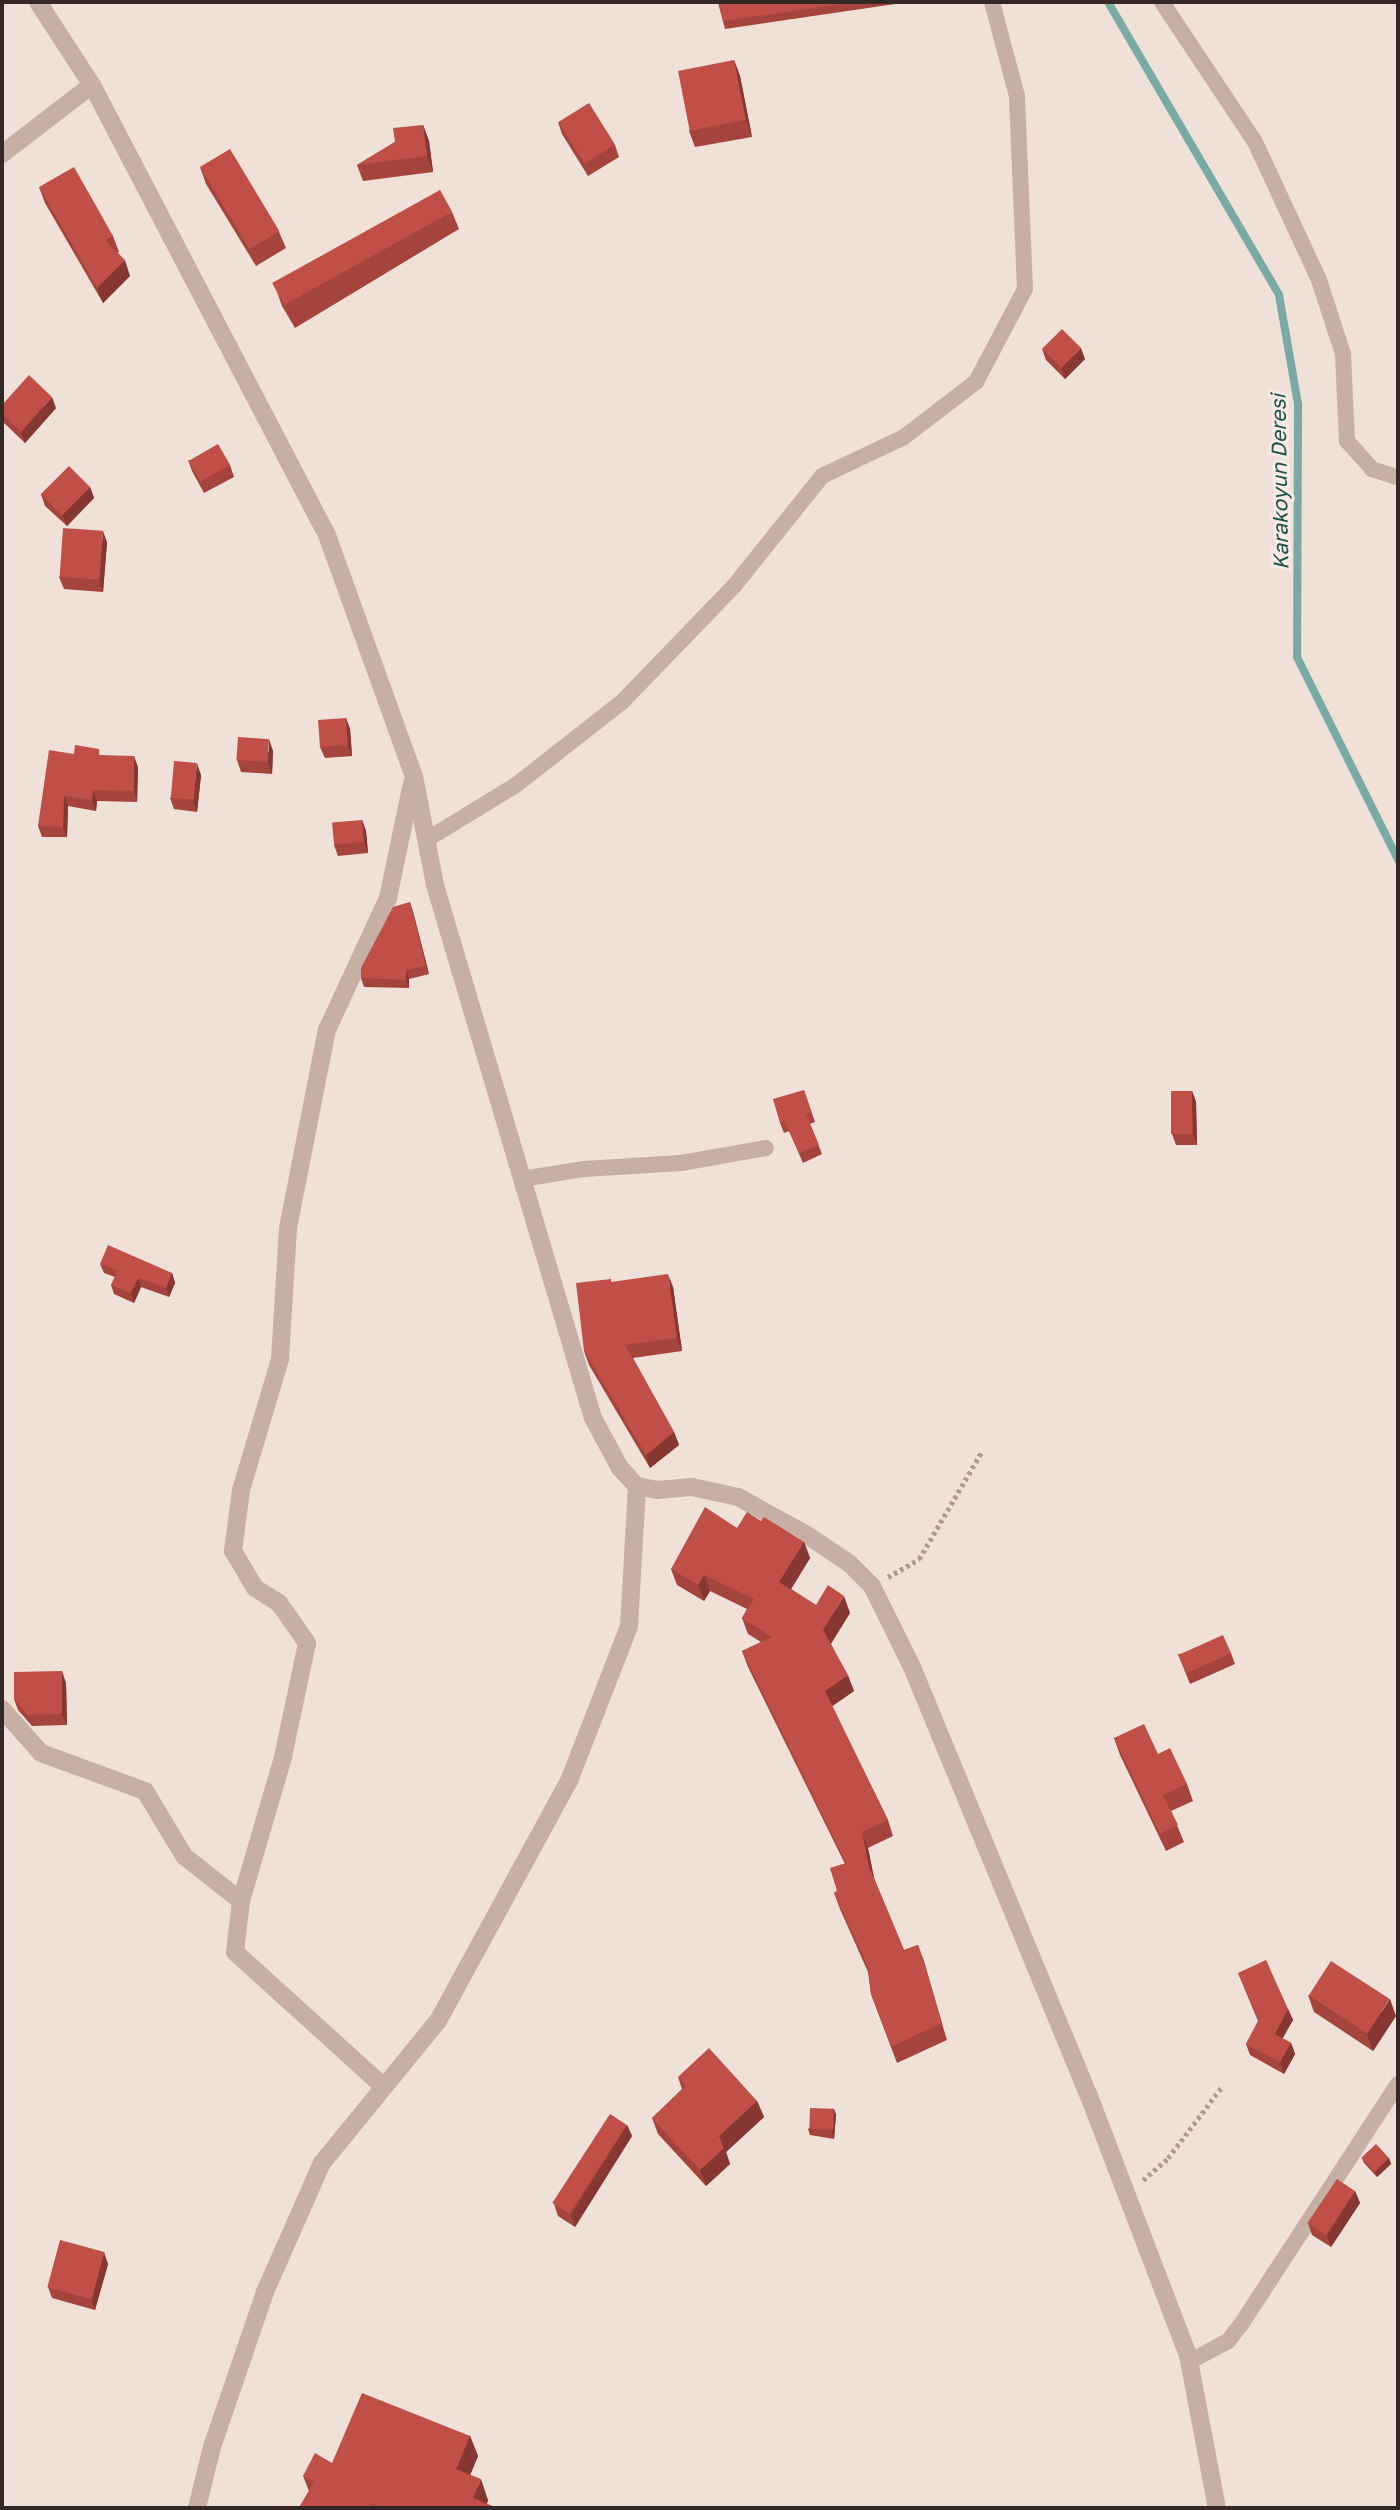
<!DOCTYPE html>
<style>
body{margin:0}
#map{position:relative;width:1400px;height:2510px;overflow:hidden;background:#efe0d8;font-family:"Golos Text",sans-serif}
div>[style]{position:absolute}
.stream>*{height:8px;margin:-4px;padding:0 4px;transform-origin:4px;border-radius:4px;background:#79aaa4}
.path>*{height:4.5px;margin-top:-2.25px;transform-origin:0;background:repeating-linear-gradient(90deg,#b29890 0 3.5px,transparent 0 7px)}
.service>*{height:16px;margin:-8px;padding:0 8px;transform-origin:8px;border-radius:8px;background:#c6afa5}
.minor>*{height:18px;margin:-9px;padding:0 9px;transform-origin:9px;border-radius:9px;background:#c6afa5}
.wall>*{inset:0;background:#a4443d}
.shaded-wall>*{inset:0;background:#863732}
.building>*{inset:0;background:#bf4f47;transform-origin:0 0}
span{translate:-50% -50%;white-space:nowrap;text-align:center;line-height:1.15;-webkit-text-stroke:6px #f7ebe4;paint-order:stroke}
.water-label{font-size:21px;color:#1e514c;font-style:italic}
.frame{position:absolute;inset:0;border:4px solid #332826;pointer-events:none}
</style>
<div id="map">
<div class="stream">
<i style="left:1108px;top:2px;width:339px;rotate:59.7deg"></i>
<i style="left:1279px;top:295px;width:111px;rotate:80.1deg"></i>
<i style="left:1298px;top:404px;width:253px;rotate:90.2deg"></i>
<i style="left:1297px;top:657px;width:227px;rotate:63.5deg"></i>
</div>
<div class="path">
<i style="left:888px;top:1577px;width:36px;rotate:-30deg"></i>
<i style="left:919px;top:1559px;width:125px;rotate:-59.7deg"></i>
<i style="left:1143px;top:2180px;width:33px;rotate:-41deg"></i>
<i style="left:1168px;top:2158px;width:88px;rotate:-52.9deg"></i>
</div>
<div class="service">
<i style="left:1162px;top:2px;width:168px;rotate:56.4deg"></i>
<i style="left:1255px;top:142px;width:152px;rotate:65.1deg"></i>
<i style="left:1319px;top:280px;width:78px;rotate:72deg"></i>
<i style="left:1343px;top:354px;width:87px;rotate:87.4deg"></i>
<i style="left:1347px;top:441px;width:38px;rotate:48deg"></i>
<i style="left:1372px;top:469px;width:26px;rotate:18deg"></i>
<i style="left:426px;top:840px;width:105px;rotate:-31.4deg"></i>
<i style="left:516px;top:785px;width:136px;rotate:-38.1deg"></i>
<i style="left:623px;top:701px;width:160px;rotate:-46deg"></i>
<i style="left:734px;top:586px;width:141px;rotate:-51.3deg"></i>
<i style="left:822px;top:476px;width:91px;rotate:-25.4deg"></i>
<i style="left:904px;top:437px;width:91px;rotate:-37.4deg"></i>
<i style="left:976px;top:382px;width:105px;rotate:-62.2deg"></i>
<i style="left:1025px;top:289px;width:193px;rotate:-92.4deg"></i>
<i style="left:1017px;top:96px;width:97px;rotate:-104.9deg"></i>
<i style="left:522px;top:1179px;width:63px;rotate:-9.2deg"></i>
<i style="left:584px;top:1169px;width:97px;rotate:-3.5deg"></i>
<i style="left:681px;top:1163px;width:86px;rotate:-10deg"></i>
<i style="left:1189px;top:2362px;width:44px;rotate:-28.3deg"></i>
<i style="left:1228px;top:2341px;width:23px;rotate:-52deg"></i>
<i style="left:1242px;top:2323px;width:285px;rotate:-56.9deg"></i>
</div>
<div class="minor">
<i style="left:38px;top:2px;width:99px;rotate:57deg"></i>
<i style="left:92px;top:85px;width:508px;rotate:62.43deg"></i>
<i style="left:327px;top:535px;width:256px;rotate:70.2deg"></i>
<i style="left:414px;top:776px;width:111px;rotate:79.1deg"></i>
<i style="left:435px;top:885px;width:556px;rotate:73.49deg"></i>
<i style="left:593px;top:1418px;width:57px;rotate:61.6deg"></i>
<i style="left:620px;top:1468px;width:25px;rotate:47deg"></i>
<i style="left:637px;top:1486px;width:20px;rotate:11deg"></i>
<i style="left:657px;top:1490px;width:35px;rotate:-5deg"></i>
<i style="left:692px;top:1487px;width:47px;rotate:12.3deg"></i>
<i style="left:738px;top:1497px;width:79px;rotate:28.8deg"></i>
<i style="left:807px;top:1535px;width:52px;rotate:34deg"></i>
<i style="left:850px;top:1564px;width:31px;rotate:45deg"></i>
<i style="left:872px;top:1586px;width:90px;rotate:63.7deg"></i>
<i style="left:912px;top:1667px;width:464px;rotate:67.6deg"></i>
<i style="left:1089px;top:2096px;width:277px;rotate:69.1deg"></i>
<i style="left:1188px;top:2355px;width:156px;rotate:79.3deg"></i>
<i style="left:2px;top:154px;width:113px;rotate:-37.5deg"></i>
<i style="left:2px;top:1709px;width:59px;rotate:48.4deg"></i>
<i style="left:41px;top:1753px;width:111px;rotate:20.1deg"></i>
<i style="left:145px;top:1791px;width:76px;rotate:59deg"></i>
<i style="left:184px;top:1856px;width:73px;rotate:38.3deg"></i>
<i style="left:241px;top:1901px;width:51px;rotate:96.7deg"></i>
<i style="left:235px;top:1952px;width:201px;rotate:42.2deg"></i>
<i style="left:241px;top:1901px;width:150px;rotate:-73.7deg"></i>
<i style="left:283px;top:1757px;width:116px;rotate:-78.1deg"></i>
<i style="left:307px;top:1643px;width:49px;rotate:-125deg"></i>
<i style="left:279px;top:1603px;width:28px;rotate:-148deg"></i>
<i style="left:255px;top:1588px;width:43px;rotate:-120.7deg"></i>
<i style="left:233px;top:1551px;width:62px;rotate:-82.5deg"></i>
<i style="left:241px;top:1490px;width:137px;rotate:-73.4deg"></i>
<i style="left:280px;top:1359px;width:131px;rotate:-86.5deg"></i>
<i style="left:288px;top:1228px;width:202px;rotate:-78.9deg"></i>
<i style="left:327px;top:1030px;width:145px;rotate:-65.2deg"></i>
<i style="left:388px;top:898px;width:117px;rotate:-78.2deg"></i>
<i style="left:197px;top:2508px;width:63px;rotate:-76.2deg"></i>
<i style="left:212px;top:2447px;width:164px;rotate:-71.1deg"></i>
<i style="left:265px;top:2292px;width:141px;rotate:-66.2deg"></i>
<i style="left:322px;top:2163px;width:183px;rotate:-50.8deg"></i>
<i style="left:438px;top:2021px;width:273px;rotate:-61.4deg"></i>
<i style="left:569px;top:1781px;width:166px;rotate:-68.8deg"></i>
<i style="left:629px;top:1626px;width:140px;rotate:-86.7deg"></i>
</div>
<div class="wall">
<i style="clip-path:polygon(718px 2px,909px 2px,725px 29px)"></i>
<i style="clip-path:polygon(734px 60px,740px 76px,752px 137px,695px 147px,689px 131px)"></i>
<i style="clip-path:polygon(558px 122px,615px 145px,619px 157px,588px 176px,562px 134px)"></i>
<i style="clip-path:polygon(423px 125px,429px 141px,433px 172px,363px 181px,357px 165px)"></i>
<i style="clip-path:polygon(200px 167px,279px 232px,286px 248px,256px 266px,206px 184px)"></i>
<i style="clip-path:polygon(39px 187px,113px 236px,119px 252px,117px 253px,130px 276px,103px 303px,45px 203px)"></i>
<i style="clip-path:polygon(452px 212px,459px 229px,295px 328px,282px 306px,276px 289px)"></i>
<i style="clip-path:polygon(1042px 349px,1085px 359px,1065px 379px,1046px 360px)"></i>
<i style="clip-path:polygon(2px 405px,56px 408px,25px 443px,2px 421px)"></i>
<i style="clip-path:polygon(188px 460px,230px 465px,234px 477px,204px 493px,192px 471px)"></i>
<i style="clip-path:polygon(90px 487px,94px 498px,67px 526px,45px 506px,41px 494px)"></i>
<i style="clip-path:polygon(107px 542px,103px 592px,64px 589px,59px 577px)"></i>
<i style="clip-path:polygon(346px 718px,350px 729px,352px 756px,325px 758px,320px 747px)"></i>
<i style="clip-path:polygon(273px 751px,272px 774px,241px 772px,237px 760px)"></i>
<i style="clip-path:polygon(74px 754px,102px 755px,138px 767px,137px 802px,97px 801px,96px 811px,68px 806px,67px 837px,42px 837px,38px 826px)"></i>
<i style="clip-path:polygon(201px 775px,197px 812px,174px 809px,170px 798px)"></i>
<i style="clip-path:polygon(362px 820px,366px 831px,368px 853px,338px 856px,334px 845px)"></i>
<i style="clip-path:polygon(410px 902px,429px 974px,409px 979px,409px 988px,364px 987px,361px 978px)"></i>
<i style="clip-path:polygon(804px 1090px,815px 1122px,810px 1124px,822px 1154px,803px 1163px,789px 1131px,784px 1133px,780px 1123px)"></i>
<i style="clip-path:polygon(1192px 1091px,1196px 1102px,1197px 1145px,1176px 1145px,1172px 1134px)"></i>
<i style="clip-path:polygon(100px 1264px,172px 1273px,175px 1283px,169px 1297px,141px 1287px,134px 1303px,114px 1294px,111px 1285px,115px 1277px,104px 1273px)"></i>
<i style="clip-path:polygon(612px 1282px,673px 1287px,682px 1351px,633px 1358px,674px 1432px,679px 1445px,650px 1468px,589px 1365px,584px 1351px)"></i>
<i style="clip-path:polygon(761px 1521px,804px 1542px,810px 1558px,791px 1589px,816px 1605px,850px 1613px,831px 1644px,854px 1691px,832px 1706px,888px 1820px,893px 1836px,868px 1848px,874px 1878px,904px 1950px,918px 1945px,947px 2040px,897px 2063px,871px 1994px,868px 1972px,840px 1909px,834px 1893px,837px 1891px,845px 1864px,748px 1667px,742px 1651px,761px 1642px,748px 1634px,742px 1618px,747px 1609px,710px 1591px,704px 1601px,677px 1585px,671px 1569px,737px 1528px)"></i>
<i style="clip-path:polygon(1231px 1653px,1235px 1664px,1190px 1684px,1178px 1654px)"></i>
<i style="clip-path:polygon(66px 1683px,67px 1725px,32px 1726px,18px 1710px,14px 1699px)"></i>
<i style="clip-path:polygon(1114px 1738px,1158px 1754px,1187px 1784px,1193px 1801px,1171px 1811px,1184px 1842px,1166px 1851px,1120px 1755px)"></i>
<i style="clip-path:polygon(1238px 1973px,1288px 2009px,1293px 2020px,1282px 2038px,1291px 2043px,1295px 2054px,1284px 2074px,1250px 2055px,1246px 2044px,1258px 2021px)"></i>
<i style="clip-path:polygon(1308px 1995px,1396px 2016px,1373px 2051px,1314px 2012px)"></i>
<i style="clip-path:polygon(678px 2077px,757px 2101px,764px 2117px,726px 2152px,730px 2164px,706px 2186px,658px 2134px,652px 2118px,682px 2089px)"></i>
<i style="clip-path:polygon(834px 2109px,836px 2115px,834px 2139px,810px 2135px,808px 2129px)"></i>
<i style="clip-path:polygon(627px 2125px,632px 2136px,575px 2227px,558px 2216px,554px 2204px)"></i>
<i style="clip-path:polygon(1362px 2158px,1389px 2158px,1391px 2164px,1377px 2177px,1364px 2163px)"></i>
<i style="clip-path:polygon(1355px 2191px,1360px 2203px,1331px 2247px,1312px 2235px,1308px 2223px)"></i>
<i style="clip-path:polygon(108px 2264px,95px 2310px,52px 2298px,48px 2287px)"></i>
<i style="clip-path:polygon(470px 2436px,478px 2456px,470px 2475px,488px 2500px,487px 2504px,497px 2508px,301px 2508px,300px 2506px,309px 2491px,303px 2476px,332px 2463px)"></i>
</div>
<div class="shaded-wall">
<i style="clip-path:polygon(734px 60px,740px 76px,752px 137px,746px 120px)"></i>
<i style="clip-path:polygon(423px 125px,429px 141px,433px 172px,427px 156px)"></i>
<i style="clip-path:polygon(125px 260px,130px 276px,103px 303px,97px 288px)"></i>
<i style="clip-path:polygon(1081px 348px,1085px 359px,1065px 379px,1061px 368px)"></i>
<i style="clip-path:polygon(52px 397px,56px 408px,25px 443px,21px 432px)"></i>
<i style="clip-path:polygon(90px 487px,94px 498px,67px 526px,62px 515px)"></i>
<i style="clip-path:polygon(103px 531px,107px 542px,103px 592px,99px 580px)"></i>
<i style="clip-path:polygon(346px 718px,350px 729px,352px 756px,348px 745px)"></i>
<i style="clip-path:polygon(269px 739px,273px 751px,272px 774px,268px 763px)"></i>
<i style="clip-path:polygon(134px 756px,138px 767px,137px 802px,134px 791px)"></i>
<i style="clip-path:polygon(197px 763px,201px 775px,197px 812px,193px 801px)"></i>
<i style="clip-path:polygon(93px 790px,97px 801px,96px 811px,92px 800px)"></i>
<i style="clip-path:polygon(64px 796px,68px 806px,67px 837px,63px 827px)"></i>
<i style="clip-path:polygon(362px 820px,366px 831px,368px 853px,364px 842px)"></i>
<i style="clip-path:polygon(410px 902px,413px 911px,429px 974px,426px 966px)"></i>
<i style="clip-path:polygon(406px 970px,409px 979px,409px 988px,406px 980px)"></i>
<i style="clip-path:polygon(1192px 1091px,1196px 1102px,1197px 1145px,1193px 1134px)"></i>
<i style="clip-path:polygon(172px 1273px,175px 1283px,169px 1297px,166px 1288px)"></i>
<i style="clip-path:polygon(668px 1274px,673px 1287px,682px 1351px,677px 1338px)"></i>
<i style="clip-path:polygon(138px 1278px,141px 1287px,134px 1303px,131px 1293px)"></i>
<i style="clip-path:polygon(674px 1432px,679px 1445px,650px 1468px,646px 1455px)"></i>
<i style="clip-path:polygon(804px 1542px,810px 1558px,785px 1599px,779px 1582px)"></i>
<i style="clip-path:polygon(704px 1575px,710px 1591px,704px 1601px,698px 1585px)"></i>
<i style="clip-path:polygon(844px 1596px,850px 1613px,829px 1646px,823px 1630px)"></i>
<i style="clip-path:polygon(62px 1671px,66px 1683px,67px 1725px,62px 1714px)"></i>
<i style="clip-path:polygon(848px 1675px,854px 1691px,831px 1707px,825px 1691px)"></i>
<i style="clip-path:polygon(862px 1832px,868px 1848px,875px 1883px,869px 1867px)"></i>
<i style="clip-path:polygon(918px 1945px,924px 1961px,947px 2040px,942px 2023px)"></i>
<i style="clip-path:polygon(1390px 1999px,1396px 2016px,1373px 2051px,1367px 2034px)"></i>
<i style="clip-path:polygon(1288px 2009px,1293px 2020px,1279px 2045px,1275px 2034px)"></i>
<i style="clip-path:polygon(1291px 2043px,1295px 2054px,1284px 2074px,1280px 2062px)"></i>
<i style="clip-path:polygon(757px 2101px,764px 2117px,726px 2152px,730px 2164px,706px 2186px,700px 2170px,719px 2136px)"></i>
<i style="clip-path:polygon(834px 2109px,836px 2115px,834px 2139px,832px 2133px)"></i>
<i style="clip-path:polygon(627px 2125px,632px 2136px,575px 2227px,571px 2215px)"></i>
<i style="clip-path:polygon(1389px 2158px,1391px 2164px,1377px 2177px,1375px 2172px)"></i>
<i style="clip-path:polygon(1355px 2191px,1360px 2203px,1331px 2247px,1327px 2236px)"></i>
<i style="clip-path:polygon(104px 2252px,108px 2264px,95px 2310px,91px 2298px)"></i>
<i style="clip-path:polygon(470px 2436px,478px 2456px,464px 2490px,456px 2469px)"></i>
<i style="clip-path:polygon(481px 2479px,488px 2500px,485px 2508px,473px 2498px)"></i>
</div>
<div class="building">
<i style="clip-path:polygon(718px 2px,855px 2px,723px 21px)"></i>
<i style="left:734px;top:60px;width:61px;height:57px;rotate:79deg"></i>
<i style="left:589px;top:103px;width:49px;height:36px;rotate:58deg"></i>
<i style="clip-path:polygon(423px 125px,427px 156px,357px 165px,395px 142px,393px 128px)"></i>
<i style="left:230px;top:149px;width:96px;height:35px;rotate:59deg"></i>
<i style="clip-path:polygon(74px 167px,113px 236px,105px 240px,125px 260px,97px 288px,39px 187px)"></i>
<i style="left:440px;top:190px;width:25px;height:192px;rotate:61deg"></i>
<i style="left:1062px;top:329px;width:27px;height:28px;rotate:45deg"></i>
<i style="clip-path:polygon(29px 375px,52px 397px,21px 432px,2px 414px,2px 405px)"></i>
<i style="left:218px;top:444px;width:24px;height:34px;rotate:60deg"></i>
<i style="left:69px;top:466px;width:30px;height:40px;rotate:45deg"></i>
<i style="left:63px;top:528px;width:40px;height:49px;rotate:4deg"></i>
<i style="left:346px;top:718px;width:27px;height:28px;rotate:86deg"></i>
<i style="left:238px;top:737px;width:31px;height:23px;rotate:4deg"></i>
<i style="clip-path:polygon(75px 745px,99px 749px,99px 755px,134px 756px,134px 791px,93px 790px,92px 800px,64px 796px,63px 827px,38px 826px,49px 750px,74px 754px)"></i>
<i style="left:174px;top:761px;width:23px;height:37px;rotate:5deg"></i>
<i style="left:362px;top:820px;width:22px;height:30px;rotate:85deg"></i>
<i style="clip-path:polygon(410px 902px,426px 966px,406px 970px,406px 980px,361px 978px,361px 968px,393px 907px)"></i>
<i style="clip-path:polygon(804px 1090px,811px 1113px,806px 1114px,819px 1145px,799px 1153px,785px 1122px,780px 1123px,773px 1099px)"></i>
<i style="left:1171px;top:1091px;width:21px;height:43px"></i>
<i style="clip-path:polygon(108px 1245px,172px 1273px,166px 1288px,138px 1278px,131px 1293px,111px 1285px,118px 1270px,100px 1264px)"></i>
<i style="clip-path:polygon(668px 1274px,677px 1338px,625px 1345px,674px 1432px,646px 1455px,584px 1351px,576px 1283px,611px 1279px,611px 1282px)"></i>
<i style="clip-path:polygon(705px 1507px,737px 1528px,747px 1512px,761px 1521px,764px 1517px,804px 1542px,779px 1582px,816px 1605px,828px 1585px,844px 1596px,823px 1630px,848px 1675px,825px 1691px,888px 1820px,862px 1832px,869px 1867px,904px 1950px,918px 1945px,942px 2023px,891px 2047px,871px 1994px,868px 1967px,834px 1893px,837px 1891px,830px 1868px,846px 1863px,742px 1651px,772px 1637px,742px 1618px,754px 1599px,704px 1575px,698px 1585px,671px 1569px)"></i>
<i style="left:1223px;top:1635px;width:20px;height:49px;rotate:66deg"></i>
<i style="clip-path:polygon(62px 1671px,62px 1714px,28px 1715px,14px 1699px,14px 1672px)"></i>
<i style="clip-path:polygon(1144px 1724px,1158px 1754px,1170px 1748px,1187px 1784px,1163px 1795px,1178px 1825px,1160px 1834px,1114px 1738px)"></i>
<i style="clip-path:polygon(1266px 1960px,1288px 2009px,1275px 2034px,1291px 2043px,1280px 2062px,1246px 2044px,1259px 2020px,1238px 1973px)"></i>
<i style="left:1331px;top:1961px;width:70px;height:41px;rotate:33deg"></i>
<i style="clip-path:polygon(709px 2048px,757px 2101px,719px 2136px,724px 2148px,700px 2170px,652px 2118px,686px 2086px,678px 2077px)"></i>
<i style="left:810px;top:2108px;width:24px;height:21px;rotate:2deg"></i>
<i style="left:610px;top:2114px;width:20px;height:106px;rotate:33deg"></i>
<i style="left:1376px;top:2144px;width:19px;height:20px;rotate:47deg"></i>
<i style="left:1337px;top:2179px;width:22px;height:53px;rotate:34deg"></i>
<i style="left:60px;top:2240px;width:46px;height:49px;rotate:15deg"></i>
<i style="clip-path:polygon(362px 2393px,470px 2436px,456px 2469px,481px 2479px,473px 2498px,497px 2508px,383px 2508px,372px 2504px,370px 2508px,304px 2508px,300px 2506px,314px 2482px,303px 2476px,315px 2453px,332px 2463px)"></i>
</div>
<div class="water-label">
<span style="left:1279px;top:482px;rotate:-91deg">Karakoyun Deresi</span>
</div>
<div class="frame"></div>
</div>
